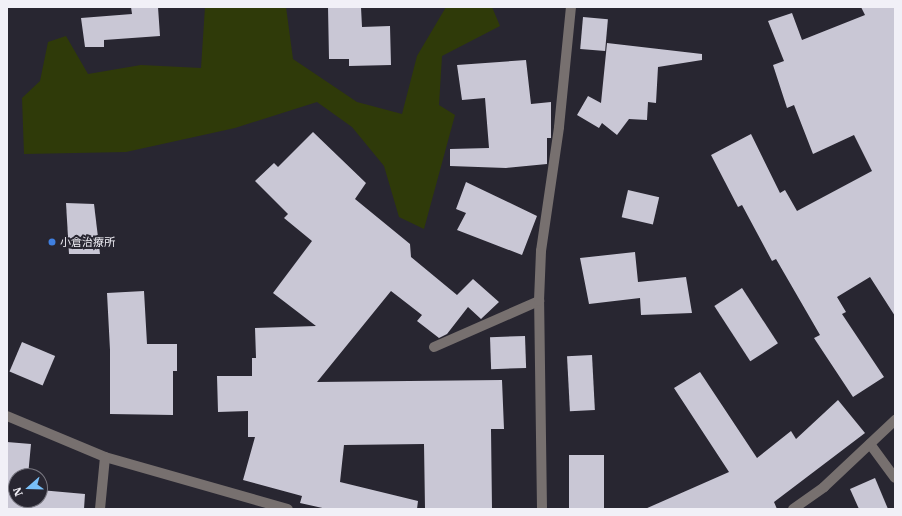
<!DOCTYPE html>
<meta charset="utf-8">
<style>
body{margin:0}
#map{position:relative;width:902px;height:516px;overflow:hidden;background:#282631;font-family:"IBM Plex Serif","Noto Sans JP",serif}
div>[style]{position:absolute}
.green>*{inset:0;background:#2f3a09}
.building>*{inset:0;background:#c9c7d5;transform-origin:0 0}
.minor>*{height:10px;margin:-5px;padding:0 5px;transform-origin:5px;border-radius:5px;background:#77706f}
.dots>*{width:11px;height:11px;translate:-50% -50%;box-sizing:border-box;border:2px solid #282631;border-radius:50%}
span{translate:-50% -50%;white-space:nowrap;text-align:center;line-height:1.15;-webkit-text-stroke:4px #282631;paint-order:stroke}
.poi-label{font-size:11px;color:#f1f0f7}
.left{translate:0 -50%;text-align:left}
.frame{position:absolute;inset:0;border:8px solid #f1f0f7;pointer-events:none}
.north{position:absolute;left:8px;top:468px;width:40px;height:40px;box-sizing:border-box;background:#282631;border:1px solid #787780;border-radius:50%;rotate:250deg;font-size:11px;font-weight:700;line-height:16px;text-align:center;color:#f1f0f7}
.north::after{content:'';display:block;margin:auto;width:14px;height:18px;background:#78bff7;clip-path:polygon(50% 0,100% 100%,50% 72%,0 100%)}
</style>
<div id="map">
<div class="green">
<i style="clip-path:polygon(205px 7px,286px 7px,293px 59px,357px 102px,402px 114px,417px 56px,446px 7px,492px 7px,500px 26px,442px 56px,439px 105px,455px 115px,424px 229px,399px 217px,384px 166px,352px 127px,317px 102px,235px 128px,126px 152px,24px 154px,22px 98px,40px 81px,48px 42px,66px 36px,88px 74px,141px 65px,201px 68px)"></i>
</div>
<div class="building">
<i style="clip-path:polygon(131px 7px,158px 7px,160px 36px,104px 40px,104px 47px,85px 47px,81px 18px,132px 14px)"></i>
<i style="clip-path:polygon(328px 7px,361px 7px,362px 27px,390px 26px,391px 65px,349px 66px,349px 59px,329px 59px)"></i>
<i style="clip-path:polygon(861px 7px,895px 7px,895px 316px,870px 277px,837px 297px,846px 312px,842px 314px,884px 377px,853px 397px,814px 338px,820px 335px,776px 259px,772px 261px,742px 205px,738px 207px,711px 155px,751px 134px,780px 193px,785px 190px,797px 211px,872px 171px,854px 135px,813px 154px,794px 105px,787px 108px,773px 65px,784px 61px,768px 21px,792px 13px,802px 40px,865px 15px)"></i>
<i style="left:583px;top:17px;width:25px;height:32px;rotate:5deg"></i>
<i style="clip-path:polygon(607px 43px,702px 54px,702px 60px,658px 67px,656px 103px,648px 102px,647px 120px,629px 119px,617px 135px,602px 123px,599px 128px,577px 115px,588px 96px,601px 103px)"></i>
<i style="clip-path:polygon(526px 60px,531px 104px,551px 102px,551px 138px,547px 138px,547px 164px,506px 168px,450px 166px,450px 149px,489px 148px,485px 98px,462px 100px,457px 65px)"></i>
<i style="clip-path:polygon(313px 132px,366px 183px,355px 199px,410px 244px,411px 257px,457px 295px,473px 279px,499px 302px,481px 319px,468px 307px,447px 334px,439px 338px,417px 321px,422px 315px,391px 291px,317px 382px,502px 380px,504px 429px,491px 429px,492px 509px,425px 509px,424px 444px,344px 445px,340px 482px,418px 501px,417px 509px,327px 509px,300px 503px,302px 496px,243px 480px,255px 437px,248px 437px,248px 411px,218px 412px,217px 376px,252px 376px,252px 358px,256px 358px,255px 328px,316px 326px,273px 293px,312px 241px,284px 218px,288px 214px,255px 181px,274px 163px,278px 167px)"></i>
<i style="clip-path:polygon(466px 182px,537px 216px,522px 255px,457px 230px,466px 213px,456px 209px)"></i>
<i style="left:628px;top:190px;width:32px;height:28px;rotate:13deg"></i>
<i style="clip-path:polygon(66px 203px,94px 204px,100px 254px,69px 254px)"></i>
<i style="clip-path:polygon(635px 252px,638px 282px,686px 277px,692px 313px,641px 315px,640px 298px,589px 304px,580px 258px)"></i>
<i style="left:742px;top:288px;width:66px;height:33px;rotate:57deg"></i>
<i style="clip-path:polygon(144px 291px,147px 344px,177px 344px,177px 371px,173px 371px,173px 415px,110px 414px,110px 350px,107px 293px)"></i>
<i style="left:525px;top:336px;width:32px;height:35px;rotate:88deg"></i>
<i style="left:22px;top:342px;width:36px;height:32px;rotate:23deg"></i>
<i style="left:592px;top:355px;width:55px;height:25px;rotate:87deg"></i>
<i style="clip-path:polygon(700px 372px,757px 458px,791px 431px,796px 439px,838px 400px,865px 433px,774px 502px,777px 509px,645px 509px,729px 472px,674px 388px)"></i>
<i style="clip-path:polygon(7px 442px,31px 444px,28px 476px,16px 476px,16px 500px,40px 500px,40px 490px,85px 494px,84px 509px,7px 509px)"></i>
<i style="left:569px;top:455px;width:35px;height:54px"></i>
<i style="clip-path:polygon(875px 478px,888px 509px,859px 509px,850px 489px)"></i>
</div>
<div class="minor">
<i style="left:434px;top:347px;width:115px;rotate:-23.7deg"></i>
<i style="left:7px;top:416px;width:106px;rotate:22.7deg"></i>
<i style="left:105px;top:457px;width:190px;rotate:15.9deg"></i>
<i style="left:870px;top:444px;width:42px;rotate:53.7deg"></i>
<i style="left:100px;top:509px;width:52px;rotate:-84.5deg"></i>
<i style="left:542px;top:509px;width:208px;rotate:-90.8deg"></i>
<i style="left:539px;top:301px;width:50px;rotate:-87.7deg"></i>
<i style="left:541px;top:251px;width:125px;rotate:-81.7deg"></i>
<i style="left:559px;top:127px;width:121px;rotate:-84.3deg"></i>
<i style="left:793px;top:509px;width:38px;rotate:-35deg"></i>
<i style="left:824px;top:487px;width:98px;rotate:-43.3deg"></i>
</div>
<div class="dots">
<i style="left:52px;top:242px;background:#3f7fe0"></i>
</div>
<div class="poi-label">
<span class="left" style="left:60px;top:242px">小倉治療所</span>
</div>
<div class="frame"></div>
<div class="north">N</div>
</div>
